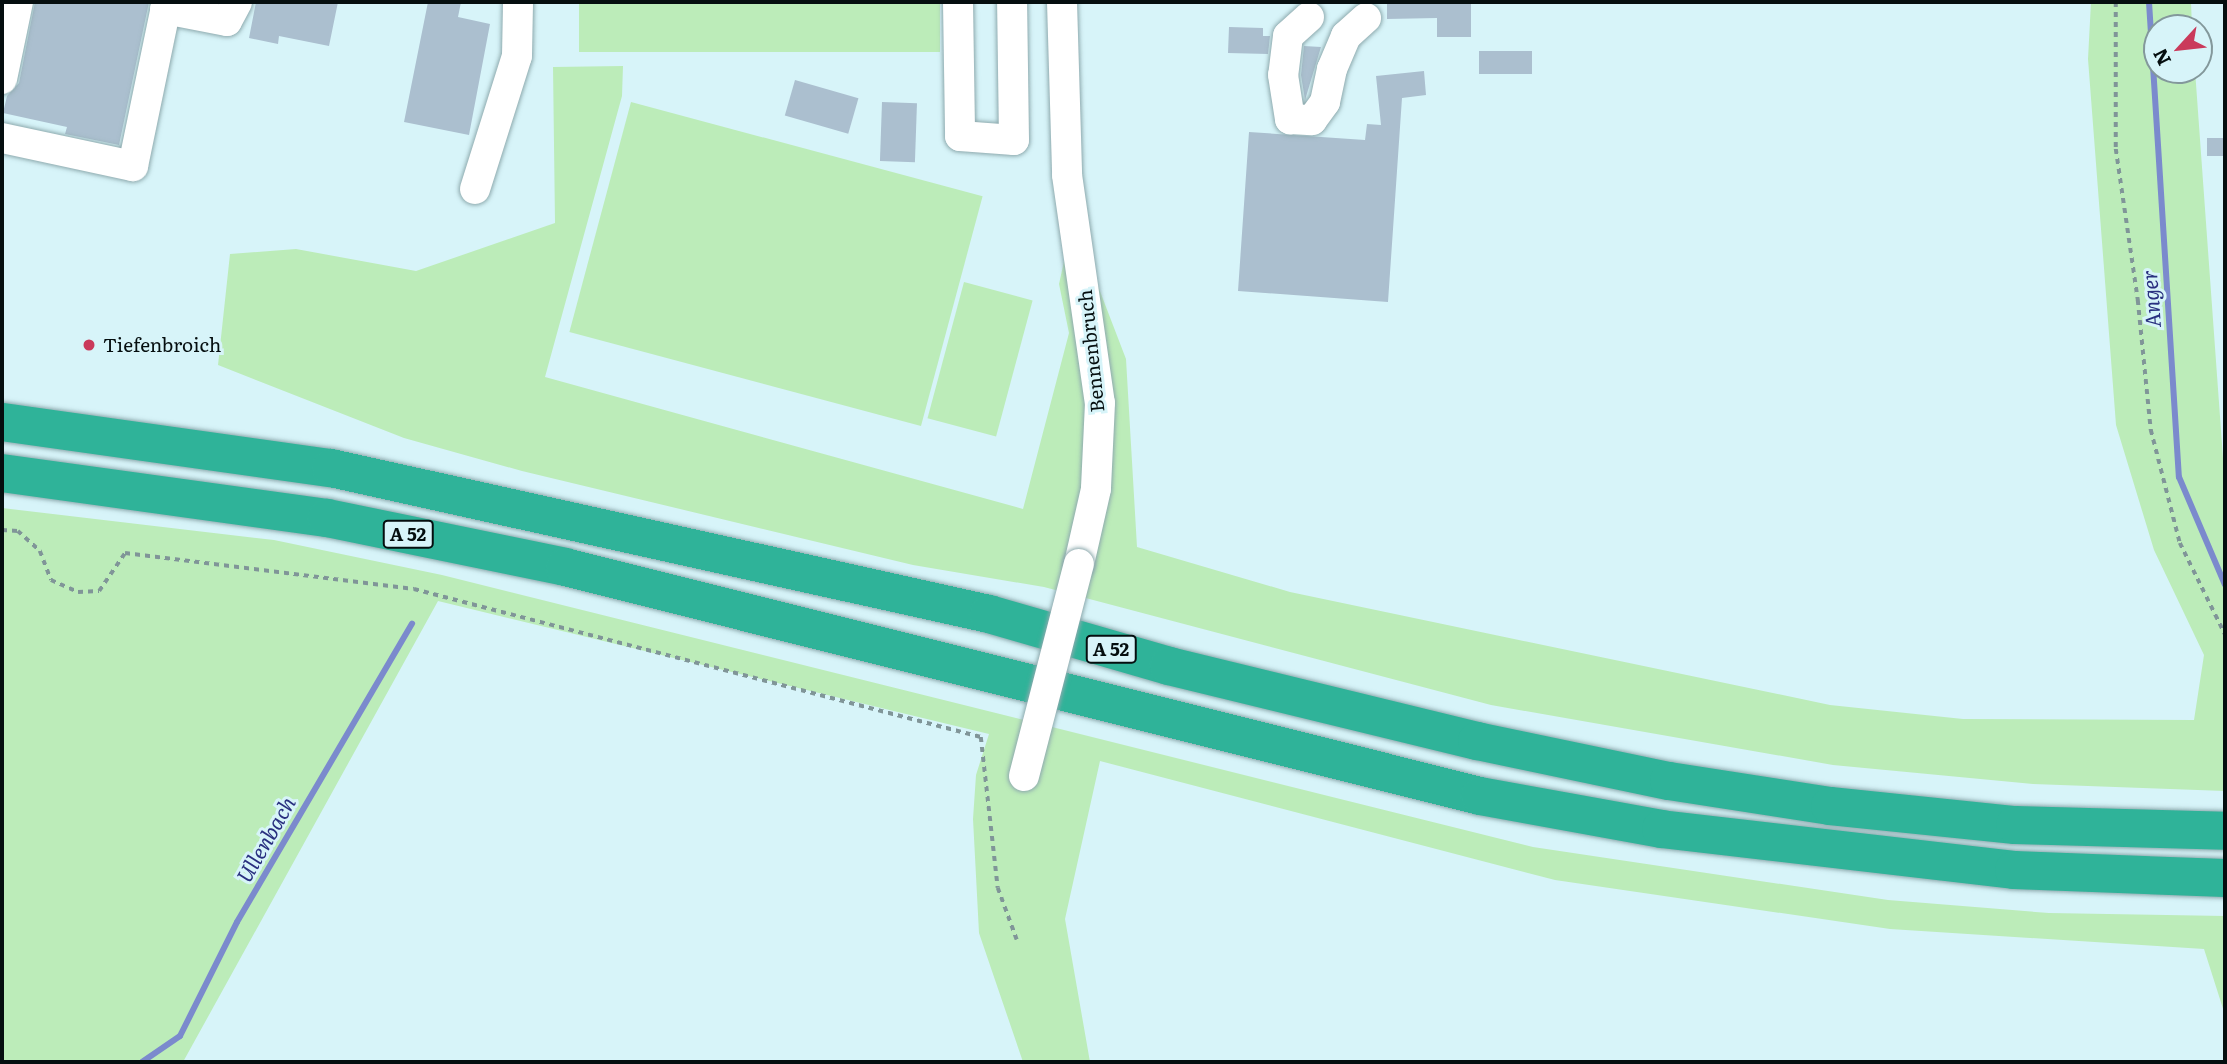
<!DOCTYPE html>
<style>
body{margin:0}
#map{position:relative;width:2227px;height:1064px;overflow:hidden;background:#d7f4f9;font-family:Literata,serif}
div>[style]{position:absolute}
.green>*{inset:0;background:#bcecb9;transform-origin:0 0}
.stream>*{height:6px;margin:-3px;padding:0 3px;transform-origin:3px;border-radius:3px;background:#7b8acd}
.building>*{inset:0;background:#abbfcf;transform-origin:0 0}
.path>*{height:3.5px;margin-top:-1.75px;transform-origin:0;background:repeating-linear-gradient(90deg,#809598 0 5px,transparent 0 10px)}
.roads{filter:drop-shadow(0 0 2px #8eaaae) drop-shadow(0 0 2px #8eaaae)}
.minor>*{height:30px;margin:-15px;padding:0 15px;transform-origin:15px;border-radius:15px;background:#fff}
.highway>*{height:38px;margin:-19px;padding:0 19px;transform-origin:19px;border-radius:19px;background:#2fb399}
.bridges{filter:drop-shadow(0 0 2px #8eaaae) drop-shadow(0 0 2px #8eaaae)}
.minor-bridge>*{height:30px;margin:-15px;padding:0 15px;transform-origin:15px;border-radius:15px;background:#fff}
.dots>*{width:19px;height:19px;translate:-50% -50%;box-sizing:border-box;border:4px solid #d7f4f9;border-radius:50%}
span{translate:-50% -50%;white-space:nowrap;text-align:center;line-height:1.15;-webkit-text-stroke:6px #d7f4f9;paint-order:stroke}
.shield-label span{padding:2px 5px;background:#d7f4f9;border:2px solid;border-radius:5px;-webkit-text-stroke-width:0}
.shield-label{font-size:18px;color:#050e0f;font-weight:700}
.poi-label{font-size:19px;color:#050e0f}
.left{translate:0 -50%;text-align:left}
.street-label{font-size:19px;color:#050e0f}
.water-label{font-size:21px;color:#29307f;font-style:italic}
.frame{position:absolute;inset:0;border:4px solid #050e0f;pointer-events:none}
.north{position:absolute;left:2143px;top:14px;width:70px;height:70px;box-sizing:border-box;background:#d7f4f9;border:2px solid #83989b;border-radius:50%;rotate:243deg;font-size:19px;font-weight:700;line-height:28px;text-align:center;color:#050e0f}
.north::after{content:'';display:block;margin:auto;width:24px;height:32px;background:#ca3a5b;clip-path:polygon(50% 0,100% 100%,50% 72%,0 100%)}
</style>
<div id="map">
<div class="green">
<i style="left:579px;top:2px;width:361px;height:50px"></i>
<i style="clip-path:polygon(2091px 2px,2191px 2px,2192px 28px,2157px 28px,2157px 70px,2195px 70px,2225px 486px,2225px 791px,2033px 784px,1833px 765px,1491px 705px,1044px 587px,913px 565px,522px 471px,404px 438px,218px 365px,230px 254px,296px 249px,416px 271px,555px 223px,553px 67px,623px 66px,622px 96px,545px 377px,1023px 509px,1069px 333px,1059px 284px,1073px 221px,1126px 359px,1137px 547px,1290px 592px,1830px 705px,1963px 719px,2194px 720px,2204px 655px,2154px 550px,2116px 425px,2088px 59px)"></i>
<i style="left:631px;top:102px;width:364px;height:238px;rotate:15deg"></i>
<i style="left:964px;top:282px;width:71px;height:141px;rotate:15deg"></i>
<i style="clip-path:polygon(2px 508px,274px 540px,442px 575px,1533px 847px,1888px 900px,2049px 913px,2225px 916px,2225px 1015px,2204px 949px,1890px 929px,1555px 880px,1100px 761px,1065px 919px,1090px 1062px,1023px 1062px,979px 933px,973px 819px,976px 775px,989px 734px,438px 601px,183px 1062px,2px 1062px)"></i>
</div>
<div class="stream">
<i style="left:2149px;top:2px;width:476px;rotate:86.4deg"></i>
<i style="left:2179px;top:477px;width:117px;rotate:66.9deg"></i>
<i style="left:142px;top:1062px;width:46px;rotate:-34.4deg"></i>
<i style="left:180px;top:1036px;width:127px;rotate:-63.4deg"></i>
<i style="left:237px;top:922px;width:346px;rotate:-59.6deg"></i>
</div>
<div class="building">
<i style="clip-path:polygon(35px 2px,149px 2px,119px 145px,65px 134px,67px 127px,3px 113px,7px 96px,19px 83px)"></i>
<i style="clip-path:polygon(256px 2px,338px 2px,329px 46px,279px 36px,278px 44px,249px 38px)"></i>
<i style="clip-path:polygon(428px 2px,461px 2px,458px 17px,490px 24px,469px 135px,404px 122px)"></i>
<i style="clip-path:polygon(1387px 2px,1471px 2px,1471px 37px,1437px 37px,1437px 18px,1387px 19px)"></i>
<i style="clip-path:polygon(1229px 27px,1263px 28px,1263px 36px,1270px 36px,1268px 54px,1228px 53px)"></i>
<i style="clip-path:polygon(1304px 46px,1321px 47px,1305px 100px,1301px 75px)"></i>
<i style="left:1479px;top:51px;width:53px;height:23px"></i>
<i style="clip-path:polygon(1424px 71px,1426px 95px,1402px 98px,1388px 302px,1238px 291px,1249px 132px,1365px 140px,1367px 124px,1381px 125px,1376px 76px)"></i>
<i style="left:795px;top:80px;width:66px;height:37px;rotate:16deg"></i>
<i style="left:882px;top:102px;width:35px;height:59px;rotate:2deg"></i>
<i style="left:2225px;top:138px;width:18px;height:18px;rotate:90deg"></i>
</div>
<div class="path">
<i style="left:2116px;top:2px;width:147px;rotate:90deg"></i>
<i style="left:2116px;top:149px;width:153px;rotate:81.7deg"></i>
<i style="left:2138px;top:300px;width:131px;rotate:84.3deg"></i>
<i style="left:2151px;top:430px;width:117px;rotate:75.6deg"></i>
<i style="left:2180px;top:543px;width:102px;rotate:63.7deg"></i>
<i style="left:2px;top:530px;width:16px;rotate:4deg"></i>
<i style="left:18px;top:531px;width:30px;rotate:42deg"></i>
<i style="left:40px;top:551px;width:31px;rotate:69deg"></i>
<i style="left:51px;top:580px;width:30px;rotate:24deg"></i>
<i style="left:78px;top:592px;width:21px;rotate:-3deg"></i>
<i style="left:99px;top:591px;width:46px;rotate:-55.6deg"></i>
<i style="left:125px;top:553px;width:291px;rotate:7.1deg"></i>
<i style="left:414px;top:589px;width:586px;rotate:14.63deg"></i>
<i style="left:981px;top:737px;width:152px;rotate:83.6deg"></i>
<i style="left:998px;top:888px;width:55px;rotate:69.9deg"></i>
<i style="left:2225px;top:772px;width:26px;rotate:-90deg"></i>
</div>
<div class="roads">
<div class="minor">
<i style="left:958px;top:2px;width:134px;rotate:89.1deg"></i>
<i style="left:960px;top:136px;width:54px;rotate:4.2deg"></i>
<i style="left:1014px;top:140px;width:138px;rotate:-90.8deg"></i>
<i style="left:1062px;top:2px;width:173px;rotate:88.3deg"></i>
<i style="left:1067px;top:175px;width:230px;rotate:81.8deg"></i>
<i style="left:1100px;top:403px;width:86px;rotate:92.7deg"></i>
<i style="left:1096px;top:489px;width:77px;rotate:102.8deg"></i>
<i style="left:165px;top:9px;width:63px;rotate:11deg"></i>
<i style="left:227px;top:21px;width:21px;rotate:-62deg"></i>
<i style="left:1309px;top:17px;width:28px;rotate:138deg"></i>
<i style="left:1288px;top:36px;width:39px;rotate:97deg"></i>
<i style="left:1283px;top:75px;width:45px;rotate:81deg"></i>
<i style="left:1290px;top:119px;width:22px;rotate:3deg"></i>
<i style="left:1312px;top:120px;width:22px;rotate:-54deg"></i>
<i style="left:1325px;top:102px;width:34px;rotate:-78deg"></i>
<i style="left:1332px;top:69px;width:36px;rotate:-67deg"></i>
<i style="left:1346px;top:36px;width:27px;rotate:-42deg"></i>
<i style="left:2px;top:79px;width:79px;rotate:-78.3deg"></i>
<i style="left:2px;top:138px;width:134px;rotate:12.1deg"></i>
<i style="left:133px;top:166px;width:167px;rotate:-78.3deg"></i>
<i style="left:475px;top:189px;width:139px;rotate:-72.5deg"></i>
<i style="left:517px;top:56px;width:54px;rotate:-88.9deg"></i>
</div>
<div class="highway">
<i style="left:2px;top:422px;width:332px;rotate:8deg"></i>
<i style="left:331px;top:468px;width:674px;rotate:12.51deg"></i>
<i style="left:989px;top:614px;width:187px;rotate:16.1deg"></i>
<i style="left:1169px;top:666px;width:317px;rotate:13.7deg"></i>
<i style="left:1477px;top:741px;width:196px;rotate:11.8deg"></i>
<i style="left:1669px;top:781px;width:163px;rotate:8.8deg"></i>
<i style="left:1830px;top:806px;width:186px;rotate:5.9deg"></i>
<i style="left:2015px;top:825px;width:210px;rotate:1.6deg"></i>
<i style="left:2px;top:473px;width:328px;rotate:7.9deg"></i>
<i style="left:327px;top:518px;width:243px;rotate:11.6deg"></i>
<i style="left:565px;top:567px;width:943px;rotate:14.05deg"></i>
<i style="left:1480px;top:796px;width:184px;rotate:10.3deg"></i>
<i style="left:1661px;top:829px;width:355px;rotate:6.6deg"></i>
<i style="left:2014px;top:870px;width:211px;rotate:2.2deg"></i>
</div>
</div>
<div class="bridges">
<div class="minor-bridge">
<i style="left:1024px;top:776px;width:219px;rotate:-75.5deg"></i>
</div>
</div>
<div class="dots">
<i style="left:89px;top:345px;background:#ca3a5b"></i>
</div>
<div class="shield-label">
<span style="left:408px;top:534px">A 52</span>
<span style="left:1111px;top:649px">A 52</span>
</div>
<div class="poi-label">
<span class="left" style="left:103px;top:345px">Tiefenbroich</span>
</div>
<div class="street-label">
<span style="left:1091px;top:351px;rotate:-96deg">Bennenbruch</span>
</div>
<div class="water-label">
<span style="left:2150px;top:299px;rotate:-94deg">Anger</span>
<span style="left:265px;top:839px;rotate:-60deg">Ullenbach</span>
</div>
<div class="frame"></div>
<div class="north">N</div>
</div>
